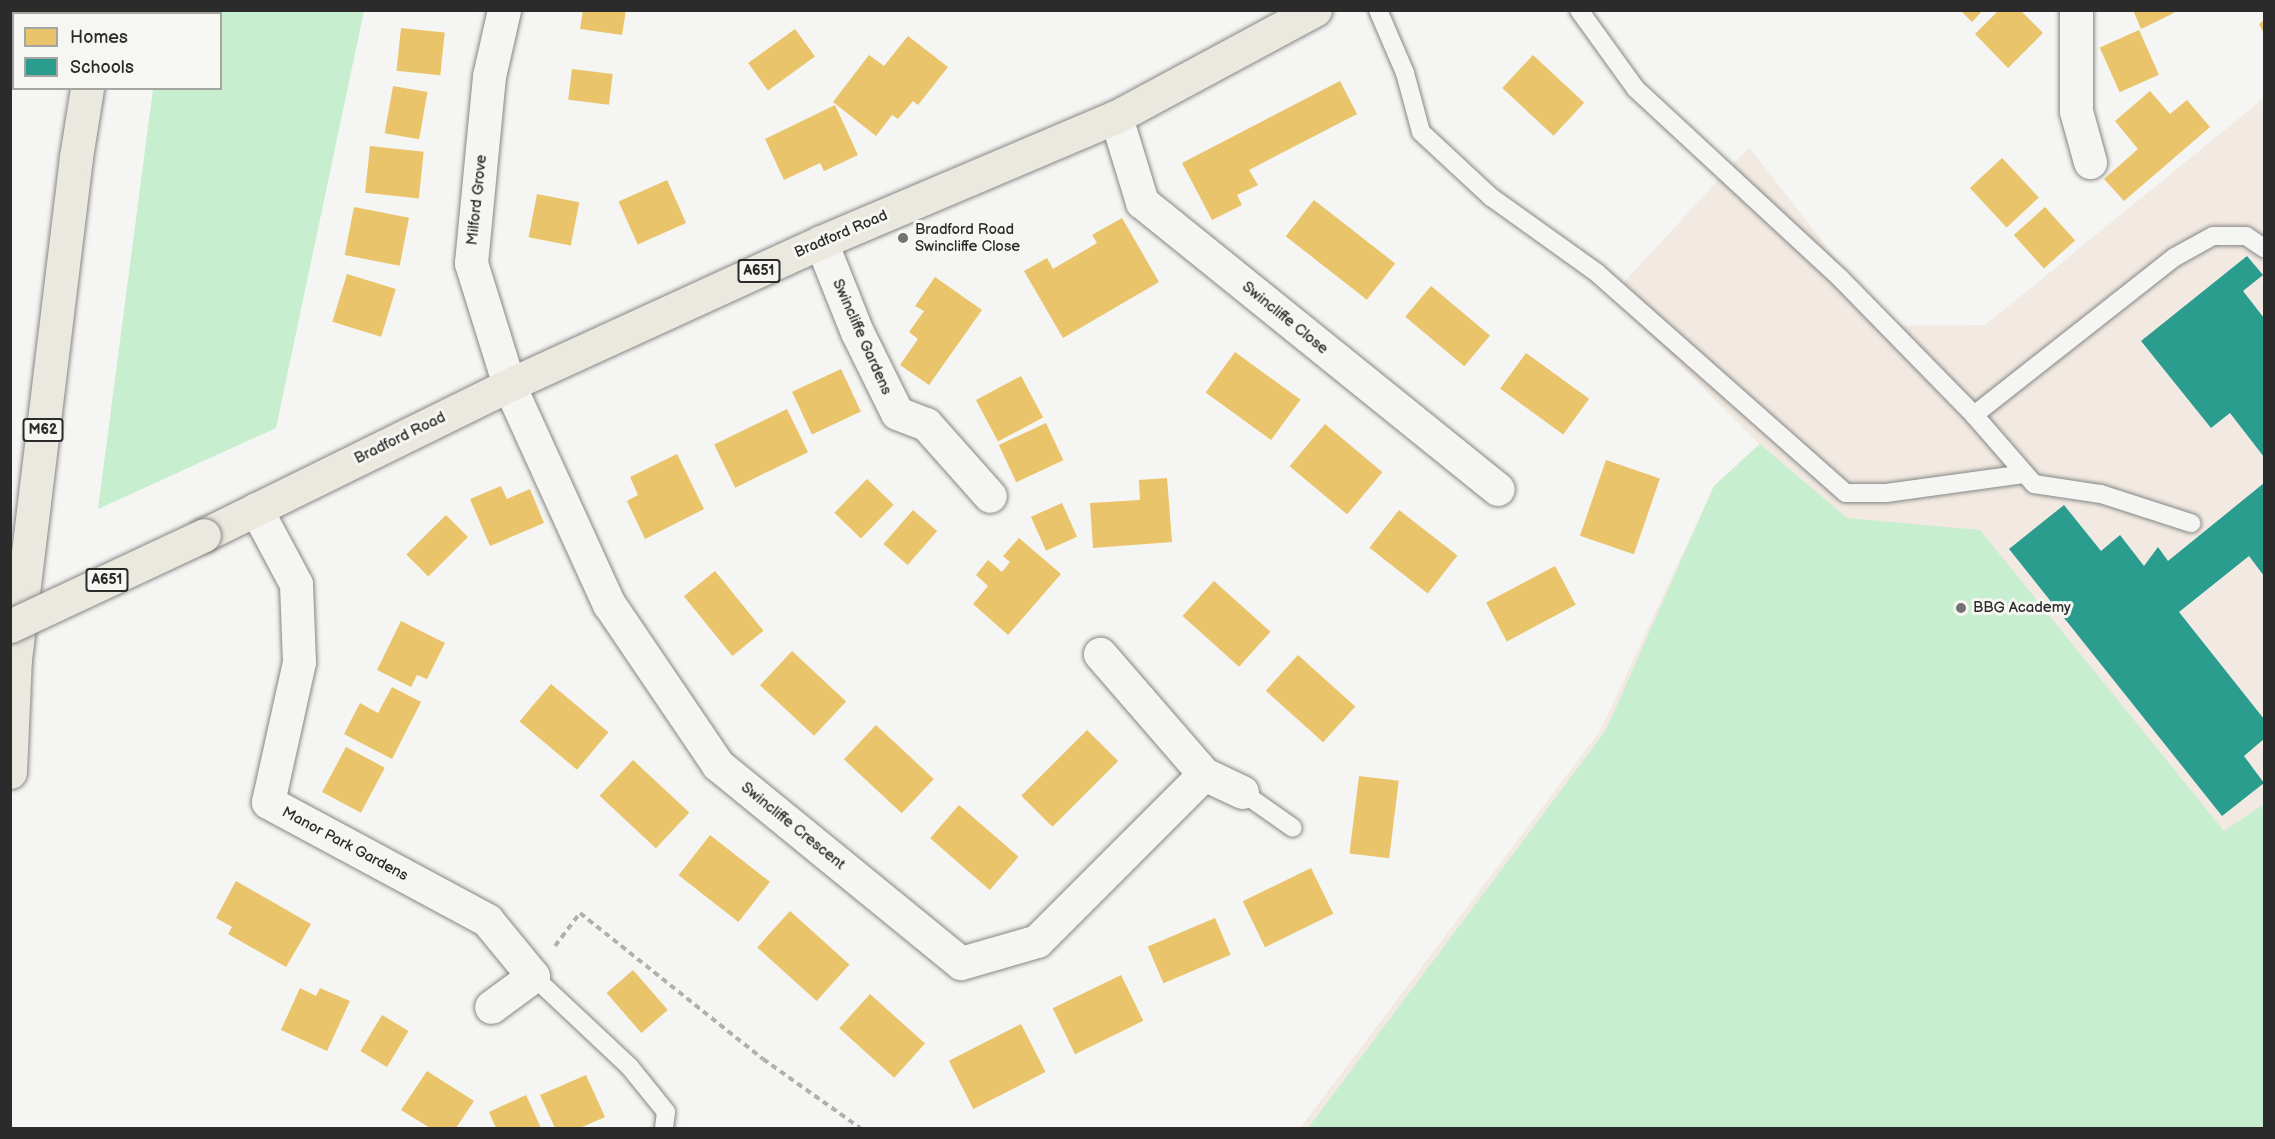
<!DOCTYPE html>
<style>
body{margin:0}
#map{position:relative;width:2275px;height:1139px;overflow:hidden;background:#f5f5f3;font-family:"Balsamiq Sans",sans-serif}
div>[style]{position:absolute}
.built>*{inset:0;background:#f2eae2}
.green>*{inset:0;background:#c8eed0}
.homes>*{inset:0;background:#e9c46a;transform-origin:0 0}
.schools>*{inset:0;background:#2a9d8f}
.path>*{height:4px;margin-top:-2px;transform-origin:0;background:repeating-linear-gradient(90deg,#b0b0af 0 6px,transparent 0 10.5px)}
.roads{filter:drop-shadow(0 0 2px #868685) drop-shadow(0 0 2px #868685)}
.service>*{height:18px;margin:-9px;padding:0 9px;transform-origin:9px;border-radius:9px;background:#f5f5f3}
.minor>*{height:33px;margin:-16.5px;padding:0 16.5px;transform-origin:16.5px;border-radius:16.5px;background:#f5f5f3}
.primary>*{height:33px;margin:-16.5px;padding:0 16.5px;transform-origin:16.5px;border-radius:16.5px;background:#ebe8df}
.motorway>*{height:33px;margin:-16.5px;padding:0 16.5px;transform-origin:16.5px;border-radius:16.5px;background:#ebe8df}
.bridges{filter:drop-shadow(0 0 2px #868685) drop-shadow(0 0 2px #868685)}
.primary-bridge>*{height:33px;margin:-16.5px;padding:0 16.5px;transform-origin:16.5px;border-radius:16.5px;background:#ebe8df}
.dots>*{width:16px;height:16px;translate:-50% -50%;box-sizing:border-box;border:3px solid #f6f6f2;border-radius:50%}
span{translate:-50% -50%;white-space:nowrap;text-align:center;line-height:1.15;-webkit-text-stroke:6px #f6f6f2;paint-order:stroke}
.shield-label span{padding:2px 4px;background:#f6f6f2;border:2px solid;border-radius:4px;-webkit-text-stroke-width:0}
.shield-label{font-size:14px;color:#2b2b2b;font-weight:700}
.street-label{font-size:15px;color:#2b2b2b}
.poi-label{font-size:15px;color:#2b2b2b}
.left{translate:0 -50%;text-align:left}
.frame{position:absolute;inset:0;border:12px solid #2b2b2b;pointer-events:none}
.legend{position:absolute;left:12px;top:12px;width:210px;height:78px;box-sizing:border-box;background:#f6f6f2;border:2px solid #a5a5a2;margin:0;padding:8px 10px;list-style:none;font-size:18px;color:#2b2b2b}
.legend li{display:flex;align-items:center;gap:12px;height:30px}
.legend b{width:30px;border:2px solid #a5a5a2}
</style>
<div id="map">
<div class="built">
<i style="clip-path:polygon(2264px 98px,2264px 1128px,1300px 1128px,1600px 731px,1714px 486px,1759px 444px,1611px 296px,1749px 147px,1888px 326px,1985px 325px)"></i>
</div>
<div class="green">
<i style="clip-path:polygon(163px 11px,364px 11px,276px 428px,98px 509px,153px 89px,220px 88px,220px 14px,163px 13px)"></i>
<i style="clip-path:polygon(1760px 444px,1847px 518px,1980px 530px,2224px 831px,2264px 804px,2264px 1128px,1308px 1128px,1606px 730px,1714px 486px)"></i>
</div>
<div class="homes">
<i style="clip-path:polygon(583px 10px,626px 10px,622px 35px,580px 29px)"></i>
<i style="clip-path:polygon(1960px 10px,1983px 10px,1972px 22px)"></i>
<i style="clip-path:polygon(1999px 10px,2020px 10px,2043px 33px,2008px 68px,1975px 34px)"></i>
<i style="clip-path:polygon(2133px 10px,2173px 10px,2174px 13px,2141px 29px)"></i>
<i style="clip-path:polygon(2264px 20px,2264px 33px,2259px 24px)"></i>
<i style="left:401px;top:28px;width:44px;height:43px;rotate:6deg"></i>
<i style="left:795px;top:29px;width:34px;height:58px;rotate:54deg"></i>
<i style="left:2139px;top:30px;width:49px;height:43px;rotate:66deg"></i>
<i style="clip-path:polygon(908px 36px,948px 67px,918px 105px,913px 101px,898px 119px,892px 115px,876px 136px,833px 102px,869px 55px,884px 66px)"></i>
<i style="left:1533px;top:55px;width:70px;height:45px;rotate:43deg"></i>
<i style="left:572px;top:69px;width:41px;height:31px;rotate:7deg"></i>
<i style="clip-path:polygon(1340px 81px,1357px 114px,1249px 170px,1258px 185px,1237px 195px,1242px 205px,1212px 220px,1182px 163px)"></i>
<i style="left:393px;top:86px;width:35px;height:48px;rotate:10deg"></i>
<i style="clip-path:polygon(2150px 91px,2170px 114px,2187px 100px,2210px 127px,2124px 201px,2104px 179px,2138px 149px,2115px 121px)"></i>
<i style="clip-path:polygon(835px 105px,858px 155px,824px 171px,820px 163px,784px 180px,765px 139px)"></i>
<i style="left:370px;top:146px;width:54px;height:47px;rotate:6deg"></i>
<i style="left:2002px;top:158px;width:54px;height:44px;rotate:47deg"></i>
<i style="left:667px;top:180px;width:47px;height:53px;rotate:66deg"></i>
<i style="left:537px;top:194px;width:43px;height:44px;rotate:11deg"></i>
<i style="left:1314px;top:200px;width:103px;height:46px;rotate:38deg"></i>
<i style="left:354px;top:207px;width:56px;height:49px;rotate:11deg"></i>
<i style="left:2045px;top:207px;width:45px;height:42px;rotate:48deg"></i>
<i style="clip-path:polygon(1122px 218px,1159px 282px,1063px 338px,1024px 271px,1047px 258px,1053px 269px,1097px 243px,1092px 235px)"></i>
<i style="left:347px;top:274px;width:51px;height:50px;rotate:17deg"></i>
<i style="clip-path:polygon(935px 277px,982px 310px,929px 385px,900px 365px,918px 339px,909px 332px,924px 311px,915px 306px)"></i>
<i style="left:1431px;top:286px;width:77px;height:40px;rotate:40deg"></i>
<i style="left:1235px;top:352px;width:81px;height:50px;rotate:36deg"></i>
<i style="left:1526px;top:353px;width:78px;height:44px;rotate:36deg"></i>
<i style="left:841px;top:369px;width:47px;height:54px;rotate:65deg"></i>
<i style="left:1021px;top:376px;width:47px;height:51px;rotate:62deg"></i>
<i style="left:787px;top:409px;width:48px;height:81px;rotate:64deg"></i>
<i style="left:1046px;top:423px;width:41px;height:52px;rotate:65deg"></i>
<i style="left:1325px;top:424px;width:75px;height:55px;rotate:40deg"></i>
<i style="clip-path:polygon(677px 454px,704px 509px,645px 539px,627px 501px,638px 495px,630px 477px)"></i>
<i style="left:1606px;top:460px;width:57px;height:80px;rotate:19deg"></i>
<i style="clip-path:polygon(1167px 478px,1172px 542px,1093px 548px,1090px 503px,1140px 500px,1139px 480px)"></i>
<i style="left:867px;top:479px;width:37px;height:47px;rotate:44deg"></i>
<i style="clip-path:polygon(501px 486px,507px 499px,530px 489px,544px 523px,490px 546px,470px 499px)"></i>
<i style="left:1062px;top:503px;width:37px;height:34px;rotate:66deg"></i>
<i style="left:913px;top:510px;width:32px;height:45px;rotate:41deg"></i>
<i style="left:1399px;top:510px;width:74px;height:48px;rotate:38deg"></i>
<i style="left:446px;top:515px;width:31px;height:56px;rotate:45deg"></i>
<i style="clip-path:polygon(1019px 538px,1061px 574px,1008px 635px,973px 604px,988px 586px,976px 575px,988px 560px,1002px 572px,1010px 562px,1003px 556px)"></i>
<i style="left:1555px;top:566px;width:44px;height:78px;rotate:62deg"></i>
<i style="left:715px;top:571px;width:77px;height:40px;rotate:51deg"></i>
<i style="left:1214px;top:581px;width:76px;height:47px;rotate:42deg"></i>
<i style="clip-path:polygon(401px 621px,445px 643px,427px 679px,417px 675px,411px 687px,377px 670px)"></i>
<i style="left:792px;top:651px;width:74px;height:47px;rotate:43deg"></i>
<i style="left:1298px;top:655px;width:77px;height:48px;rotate:42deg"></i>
<i style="left:551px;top:684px;width:75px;height:49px;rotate:40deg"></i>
<i style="clip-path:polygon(392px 687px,421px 702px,392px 759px,344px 734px,360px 703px,378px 713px)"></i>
<i style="left:876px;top:725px;width:79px;height:47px;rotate:43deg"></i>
<i style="left:1087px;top:730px;width:44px;height:93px;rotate:45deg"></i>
<i style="left:346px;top:747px;width:44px;height:51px;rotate:28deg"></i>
<i style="left:633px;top:760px;width:77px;height:49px;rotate:43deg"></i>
<i style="left:1359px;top:776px;width:40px;height:78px;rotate:7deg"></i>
<i style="left:959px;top:805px;width:79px;height:44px;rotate:41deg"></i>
<i style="left:710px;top:835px;width:76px;height:51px;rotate:38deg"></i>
<i style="left:1311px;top:868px;width:51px;height:76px;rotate:64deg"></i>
<i style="clip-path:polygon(236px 881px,311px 924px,286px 967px,228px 934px,232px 927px,216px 918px)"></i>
<i style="left:790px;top:911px;width:80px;height:49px;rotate:42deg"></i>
<i style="left:1215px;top:918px;width:40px;height:73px;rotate:67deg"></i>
<i style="left:633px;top:970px;width:53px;height:35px;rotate:49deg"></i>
<i style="left:1121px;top:975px;width:51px;height:76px;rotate:64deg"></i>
<i style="clip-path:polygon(300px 988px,316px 996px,320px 988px,350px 1001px,327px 1051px,281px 1030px)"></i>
<i style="left:870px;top:994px;width:74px;height:46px;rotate:42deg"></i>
<i style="left:382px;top:1015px;width:31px;height:42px;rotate:31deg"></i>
<i style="left:1021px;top:1024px;width:54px;height:81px;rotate:63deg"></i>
<i style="clip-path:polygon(427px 1071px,474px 1101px,456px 1128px,430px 1128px,401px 1110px)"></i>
<i style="clip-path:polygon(586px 1075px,605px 1117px,580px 1128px,555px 1128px,540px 1095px)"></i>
<i style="clip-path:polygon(526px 1095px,541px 1128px,496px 1128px,489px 1112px)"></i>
</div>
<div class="schools">
<i style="clip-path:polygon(2247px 256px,2263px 275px,2243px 291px,2264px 318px,2264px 457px,2230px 413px,2211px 428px,2141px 341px)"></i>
<i style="clip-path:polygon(2264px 483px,2264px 576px,2249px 556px,2179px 612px,2264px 719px,2264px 739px,2244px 756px,2264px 783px,2222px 816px,2009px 549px,2064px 505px,2101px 551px,2120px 535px,2144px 566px,2158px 547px,2168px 561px)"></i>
</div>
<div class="path">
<i style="left:555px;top:946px;width:41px;rotate:-52.9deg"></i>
<i style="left:580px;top:913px;width:234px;rotate:38.6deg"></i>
<i style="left:763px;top:1059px;width:119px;rotate:35.4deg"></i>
</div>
<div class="roads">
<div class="service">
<i style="left:1378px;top:10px;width:69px;rotate:66.8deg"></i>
<i style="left:1405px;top:73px;width:61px;rotate:74.8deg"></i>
<i style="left:1421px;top:132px;width:96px;rotate:42.9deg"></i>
<i style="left:1491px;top:197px;width:130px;rotate:35.6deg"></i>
<i style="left:1597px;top:273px;width:332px;rotate:41.5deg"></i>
<i style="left:1846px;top:493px;width:40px"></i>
<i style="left:1886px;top:493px;width:139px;rotate:-7.8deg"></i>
<i style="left:1579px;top:10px;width:97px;rotate:54.2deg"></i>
<i style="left:1636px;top:89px;width:278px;rotate:42.8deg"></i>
<i style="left:1840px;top:278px;width:192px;rotate:45.6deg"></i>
<i style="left:1974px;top:415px;width:91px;rotate:49deg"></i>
<i style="left:2034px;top:484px;width:68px;rotate:8.5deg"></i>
<i style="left:2101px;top:494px;width:95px;rotate:17.9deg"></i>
<i style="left:1974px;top:415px;width:256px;rotate:-38.2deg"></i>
<i style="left:2175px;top:257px;width:43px;rotate:-28.9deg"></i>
<i style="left:2213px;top:236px;width:33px"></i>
<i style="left:2246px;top:236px;width:22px;rotate:34deg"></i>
<i style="left:1242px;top:792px;width:62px;rotate:35.2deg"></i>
<i style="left:533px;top:976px;width:132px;rotate:43.2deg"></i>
<i style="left:629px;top:1066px;width:59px;rotate:51.2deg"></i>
<i style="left:666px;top:1112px;width:16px;rotate:97deg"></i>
</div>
<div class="minor">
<i style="left:504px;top:10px;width:68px;rotate:102.8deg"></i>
<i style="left:489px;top:76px;width:188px;rotate:95.5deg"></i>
<i style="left:471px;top:263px;width:128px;rotate:72.7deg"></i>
<i style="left:509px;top:385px;width:241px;rotate:65.5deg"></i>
<i style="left:609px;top:604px;width:194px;rotate:55.9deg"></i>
<i style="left:718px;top:765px;width:313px;rotate:39.2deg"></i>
<i style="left:961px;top:963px;width:79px;rotate:-16.1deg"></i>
<i style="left:1037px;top:941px;width:236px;rotate:-45deg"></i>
<i style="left:1204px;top:774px;width:159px;rotate:-130.9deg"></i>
<i style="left:2076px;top:10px;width:101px;rotate:90deg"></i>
<i style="left:2076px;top:111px;width:53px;rotate:74.6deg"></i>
<i style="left:1116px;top:117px;width:89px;rotate:73deg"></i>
<i style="left:1142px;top:202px;width:457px;rotate:38.9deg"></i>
<i style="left:821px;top:242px;width:97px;rotate:68.2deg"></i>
<i style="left:857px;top:332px;width:90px;rotate:63.7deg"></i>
<i style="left:897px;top:413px;width:31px;rotate:21deg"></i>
<i style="left:926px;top:424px;width:96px;rotate:48.4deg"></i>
<i style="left:256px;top:509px;width:85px;rotate:61.9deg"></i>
<i style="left:296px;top:584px;width:78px;rotate:87.8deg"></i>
<i style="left:299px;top:662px;width:143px;rotate:102.5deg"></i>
<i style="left:268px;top:802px;width:249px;rotate:28.3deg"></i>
<i style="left:487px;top:920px;width:72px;rotate:50.6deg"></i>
<i style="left:533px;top:976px;width:52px;rotate:143.6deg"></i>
<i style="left:1204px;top:774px;width:42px;rotate:25.3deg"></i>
</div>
<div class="primary">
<i style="left:204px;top:535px;width:340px;rotate:-26.2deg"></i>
<i style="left:509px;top:385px;width:343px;rotate:-24.6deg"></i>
<i style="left:821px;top:242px;width:320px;rotate:-23deg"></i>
<i style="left:1116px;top:117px;width:226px;rotate:-28.3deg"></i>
</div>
<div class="motorway">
<i style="left:100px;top:14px;width:4px;rotate:-76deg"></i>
<i style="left:10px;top:29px;width:19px;rotate:-78deg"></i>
<i style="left:10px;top:772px;width:113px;rotate:-87.5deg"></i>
<i style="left:15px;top:659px;width:506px;rotate:-83.07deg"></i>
<i style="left:76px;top:157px;width:70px;rotate:-80.9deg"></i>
</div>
</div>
<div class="bridges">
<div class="primary-bridge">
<i style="left:10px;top:626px;width:214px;rotate:-25.1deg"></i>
</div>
</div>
<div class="dots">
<i style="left:903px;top:238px;background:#727271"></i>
<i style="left:1961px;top:608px;background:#727271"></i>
</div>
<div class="shield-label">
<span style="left:759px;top:271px">A651</span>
<span style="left:43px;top:430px">M62</span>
<span style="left:107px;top:580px">A651</span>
</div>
<div class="street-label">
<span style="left:477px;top:200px;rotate:-84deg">Milford Grove</span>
<span style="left:841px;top:234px;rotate:-23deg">Bradford Road</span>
<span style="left:1285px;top:318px;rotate:39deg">Swincliffe Close</span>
<span style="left:862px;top:337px;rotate:66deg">Swincliffe Gardens</span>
<span style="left:400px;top:438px;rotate:-26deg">Bradford Road</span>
<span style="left:793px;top:826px;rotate:39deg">Swincliffe Crescent</span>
<span style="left:345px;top:844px;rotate:28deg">Manor Park Gardens</span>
</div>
<div class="poi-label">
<span class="left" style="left:915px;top:238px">Bradford Road<br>Swincliffe Close</span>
<span class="left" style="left:1973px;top:608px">BBG Academy</span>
</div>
<div class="frame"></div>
<ul class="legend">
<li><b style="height:16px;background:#e9c46a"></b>Homes</li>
<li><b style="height:16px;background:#2a9d8f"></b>Schools</li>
</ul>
</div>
